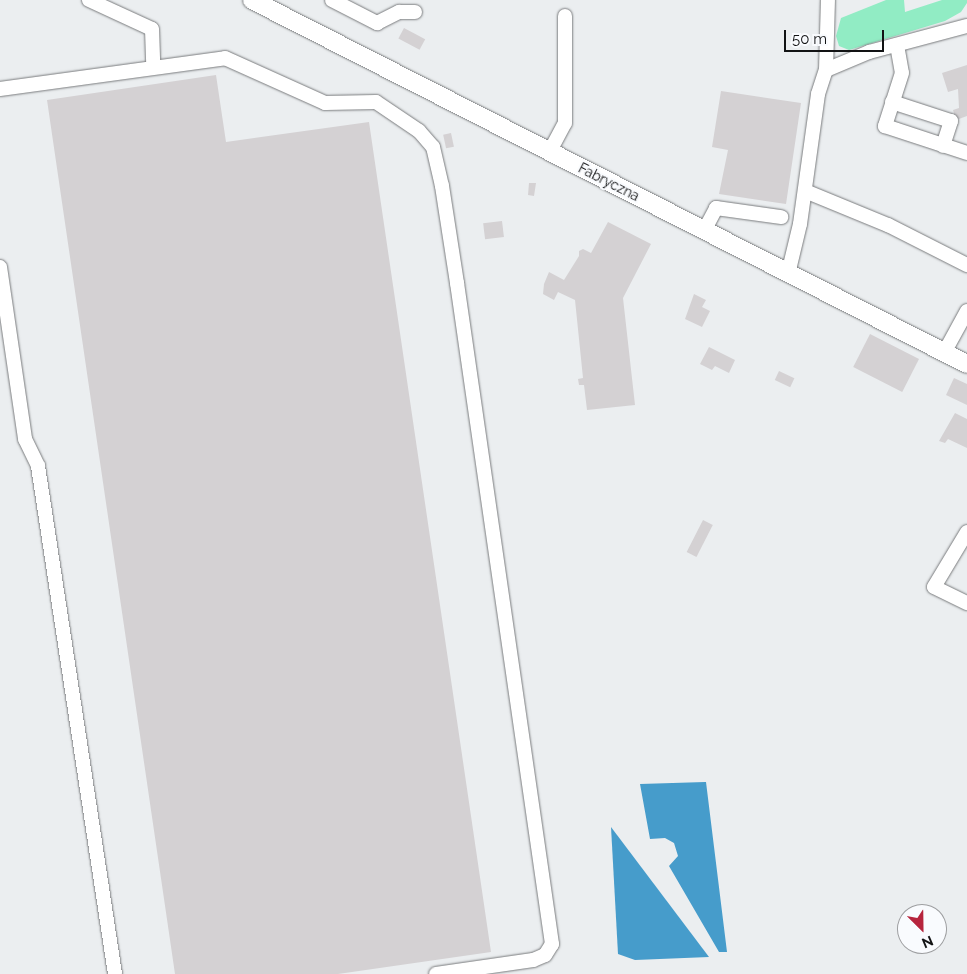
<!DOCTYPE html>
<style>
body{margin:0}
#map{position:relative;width:967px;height:974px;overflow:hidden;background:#ebeef0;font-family:Raleway,sans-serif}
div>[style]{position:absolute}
.green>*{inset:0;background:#91ecc4}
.water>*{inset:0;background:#469ccb}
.building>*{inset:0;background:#d4d1d3;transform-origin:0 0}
.roads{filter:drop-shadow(0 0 1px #797b7d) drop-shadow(0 0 1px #797b7d)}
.minor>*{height:14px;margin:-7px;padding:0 7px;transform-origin:7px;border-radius:7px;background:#fff}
.major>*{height:18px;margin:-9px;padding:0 9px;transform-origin:9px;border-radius:9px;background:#fff}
span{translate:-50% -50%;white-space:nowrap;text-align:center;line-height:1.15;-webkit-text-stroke:4px #f9fbfe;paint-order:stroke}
.street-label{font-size:14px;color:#121314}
.north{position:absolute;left:897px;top:904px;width:50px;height:50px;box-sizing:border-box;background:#f9fbfe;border:1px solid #9d9ea0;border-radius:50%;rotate:157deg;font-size:14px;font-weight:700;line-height:20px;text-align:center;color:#121314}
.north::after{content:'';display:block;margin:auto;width:18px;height:22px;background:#b6243d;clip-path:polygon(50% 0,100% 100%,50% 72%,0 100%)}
.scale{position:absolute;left:784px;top:30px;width:100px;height:22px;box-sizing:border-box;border:2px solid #121314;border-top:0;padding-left:6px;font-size:15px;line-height:18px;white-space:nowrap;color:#121314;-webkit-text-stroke:4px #f9fbfe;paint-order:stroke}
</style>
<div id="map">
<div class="green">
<i style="clip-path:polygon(886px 0,904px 0,905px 12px,942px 0,967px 0,967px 3px,961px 12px,945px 21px,849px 50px,839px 46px,836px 36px,841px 18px)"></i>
</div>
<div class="water">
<i style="clip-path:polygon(705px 782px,706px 782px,727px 952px,719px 952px,669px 866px,678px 856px,674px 843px,665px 838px,650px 839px,640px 784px)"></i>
<i style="clip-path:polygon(611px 827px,709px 957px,635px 960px,618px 954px)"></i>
</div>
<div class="building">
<i style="left:404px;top:28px;width:24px;height:12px;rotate:28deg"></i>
<i style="clip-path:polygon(967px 65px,967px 116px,956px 120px,953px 110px,959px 108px,958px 89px,948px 92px,942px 73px)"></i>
<i style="clip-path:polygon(216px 75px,226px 142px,369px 122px,491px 952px,338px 974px,175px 974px,47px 100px)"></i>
<i style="clip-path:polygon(721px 91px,801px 103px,786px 204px,719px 194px,728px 150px,712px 147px)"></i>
<i style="left:451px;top:133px;width:14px;height:8px;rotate:78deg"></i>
<i style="clip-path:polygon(529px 183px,536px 183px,534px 196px,528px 195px)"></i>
<i style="left:502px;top:221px;width:16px;height:19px;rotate:83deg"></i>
<i style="clip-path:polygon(608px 222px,651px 244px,623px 298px,635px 405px,587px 410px,584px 385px,579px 385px,578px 379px,583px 378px,575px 300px,558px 292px,554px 300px,543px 294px,544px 284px,549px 272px,564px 280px,579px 256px,579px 251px,583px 249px,591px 253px)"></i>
<i style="clip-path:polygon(694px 294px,706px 300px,702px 307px,710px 311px,702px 327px,685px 319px)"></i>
<i style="left:870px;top:334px;width:55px;height:37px;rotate:27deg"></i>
<i style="clip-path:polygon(709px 347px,735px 360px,729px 373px,715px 366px,712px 370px,700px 364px)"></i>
<i style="left:779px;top:371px;width:17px;height:10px;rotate:25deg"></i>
<i style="clip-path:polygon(954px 378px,967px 384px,967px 405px,946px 395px)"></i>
<i style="clip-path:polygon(955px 413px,967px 419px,967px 448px,948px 439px,945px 443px,939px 441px)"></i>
<i style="left:703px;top:520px;width:11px;height:36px;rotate:27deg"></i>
</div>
<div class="roads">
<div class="minor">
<i style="left:89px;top:0;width:69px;rotate:24.7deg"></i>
<i style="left:152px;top:29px;width:38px;rotate:88deg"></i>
<i style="left:332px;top:0;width:51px;rotate:27.1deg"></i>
<i style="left:377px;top:23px;width:25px;rotate:-27deg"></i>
<i style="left:399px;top:12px;width:16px"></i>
<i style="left:897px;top:45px;width:28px;rotate:80deg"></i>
<i style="left:902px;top:73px;width:56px;rotate:107.8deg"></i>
<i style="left:885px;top:126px;width:86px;rotate:18.2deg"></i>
<i style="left:826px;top:70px;width:47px;rotate:-22.7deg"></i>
<i style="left:869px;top:52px;width:101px;rotate:-14.9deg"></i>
<i style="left:0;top:89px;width:227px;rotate:-7.8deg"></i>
<i style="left:225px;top:58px;width:110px;rotate:24.2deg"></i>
<i style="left:325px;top:103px;width:51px;rotate:-1.1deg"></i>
<i style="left:376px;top:102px;width:52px;rotate:34deg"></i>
<i style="left:419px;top:131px;width:21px;rotate:49deg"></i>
<i style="left:433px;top:147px;width:40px;rotate:77deg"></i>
<i style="left:442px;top:186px;width:98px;rotate:81.2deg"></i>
<i style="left:457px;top:283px;width:668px;rotate:81.82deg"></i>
<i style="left:552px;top:944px;width:13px;rotate:122deg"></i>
<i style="left:545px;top:955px;width:13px;rotate:157deg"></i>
<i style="left:533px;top:960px;width:98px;rotate:171.8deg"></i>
<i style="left:892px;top:102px;width:62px;rotate:17.9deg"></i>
<i style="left:951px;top:121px;width:26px;rotate:108deg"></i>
<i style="left:550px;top:151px;width:32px;rotate:-62deg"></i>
<i style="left:565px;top:123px;width:107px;rotate:-90deg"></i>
<i style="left:805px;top:191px;width:90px;rotate:22.3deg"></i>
<i style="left:888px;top:225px;width:89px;rotate:26.9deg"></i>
<i style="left:704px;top:231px;width:26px;rotate:-62deg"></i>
<i style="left:716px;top:208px;width:66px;rotate:7.9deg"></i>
<i style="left:0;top:267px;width:174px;rotate:81.7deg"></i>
<i style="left:25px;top:439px;width:30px;rotate:64deg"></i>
<i style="left:38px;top:466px;width:514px;rotate:81.38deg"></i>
<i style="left:788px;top:274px;width:51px;rotate:-76.5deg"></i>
<i style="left:800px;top:224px;width:131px;rotate:-82.1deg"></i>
<i style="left:818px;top:94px;width:25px;rotate:-72deg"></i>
<i style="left:826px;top:70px;width:70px;rotate:-88.4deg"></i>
<i style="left:944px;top:353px;width:48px;rotate:-61.3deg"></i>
<i style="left:967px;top:532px;width:64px;rotate:121deg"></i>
<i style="left:934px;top:587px;width:37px;rotate:26deg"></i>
</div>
<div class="major">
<i style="left:252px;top:0;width:802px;rotate:26.98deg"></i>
</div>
</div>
<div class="street-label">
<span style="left:609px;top:182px;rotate:27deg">Fabryczna</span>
</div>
<div class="north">N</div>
<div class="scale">50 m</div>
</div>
